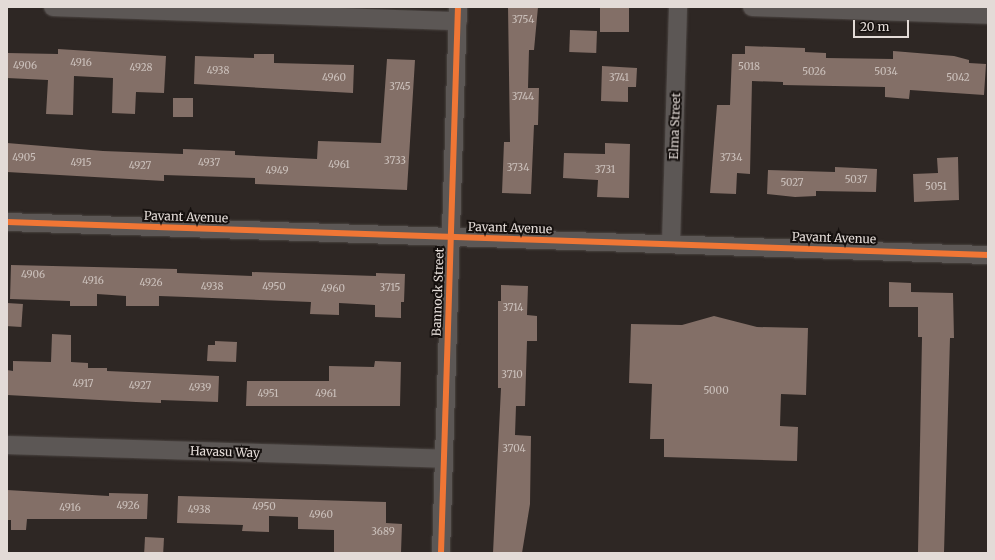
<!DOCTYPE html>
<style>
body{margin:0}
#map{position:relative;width:995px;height:560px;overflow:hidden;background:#2e2724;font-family:Merriweather,serif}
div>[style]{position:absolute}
.building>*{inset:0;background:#836f67;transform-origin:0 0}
.roads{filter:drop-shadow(0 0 1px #4b4542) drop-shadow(0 0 1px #4b4542)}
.street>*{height:18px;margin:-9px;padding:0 9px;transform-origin:9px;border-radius:9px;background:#5c5755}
.cycleway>*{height:6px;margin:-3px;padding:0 3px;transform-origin:3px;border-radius:3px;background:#f07635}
span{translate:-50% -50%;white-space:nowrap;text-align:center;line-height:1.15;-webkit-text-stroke:4px #15100e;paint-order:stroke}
.number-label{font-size:10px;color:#cbc0bb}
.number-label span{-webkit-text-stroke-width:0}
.street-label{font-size:12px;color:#e3dbd7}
.frame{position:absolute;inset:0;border:8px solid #e3dbd7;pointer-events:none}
.scale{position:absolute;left:853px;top:20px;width:56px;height:18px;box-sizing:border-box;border:2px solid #e3dbd7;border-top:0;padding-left:5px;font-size:12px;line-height:14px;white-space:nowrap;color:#e3dbd7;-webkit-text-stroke:3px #15100e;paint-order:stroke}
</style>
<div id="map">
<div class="building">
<i style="clip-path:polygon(508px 7px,538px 7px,534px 50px,529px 50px,528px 88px,539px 88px,538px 125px,534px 125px,531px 194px,502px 193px,504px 142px,510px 142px)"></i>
<i style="left:600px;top:7px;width:29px;height:25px"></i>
<i style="left:570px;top:30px;width:27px;height:22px;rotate:2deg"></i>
<i style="clip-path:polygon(745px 46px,805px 48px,805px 52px,826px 53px,826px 58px,893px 59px,893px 51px,954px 56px,969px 60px,969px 63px,986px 64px,984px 95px,910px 90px,909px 99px,885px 97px,885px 87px,783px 85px,783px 82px,752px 81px,750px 174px,737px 173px,736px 194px,710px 193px,717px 105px,730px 105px,732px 54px,745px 54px)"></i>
<i style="clip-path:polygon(58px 49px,166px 56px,164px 93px,136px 92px,135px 114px,112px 113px,113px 78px,74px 76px,73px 115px,46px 114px,48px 80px,7px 78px,7px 53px,58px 54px)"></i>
<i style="clip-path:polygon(254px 54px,274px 54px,274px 63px,354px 65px,353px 93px,194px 84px,195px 56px,254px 58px)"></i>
<i style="clip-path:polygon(387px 59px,415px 60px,407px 190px,255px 184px,255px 178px,164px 175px,164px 181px,7px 172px,7px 143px,103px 151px,183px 154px,183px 149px,235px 151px,235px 155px,317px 159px,318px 141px,381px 143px)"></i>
<i style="clip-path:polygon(602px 66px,637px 68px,636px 87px,628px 87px,628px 102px,601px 101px)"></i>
<i style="left:173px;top:98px;width:20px;height:19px"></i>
<i style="clip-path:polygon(605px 143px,630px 144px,629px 198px,597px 197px,598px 180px,563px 178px,564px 153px,605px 154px)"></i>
<i style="clip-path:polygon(958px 157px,959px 200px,914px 202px,913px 174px,938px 173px,937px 158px)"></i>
<i style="clip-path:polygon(835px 167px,877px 169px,876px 192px,816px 191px,816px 196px,795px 197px,767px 194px,768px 170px,835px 172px)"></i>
<i style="clip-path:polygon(11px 265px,177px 269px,177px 273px,252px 276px,252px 272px,376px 276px,376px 273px,405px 274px,404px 302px,401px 302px,401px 318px,375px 317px,375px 305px,339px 303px,339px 315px,310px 314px,311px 302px,187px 297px,159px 296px,159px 306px,126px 306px,126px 296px,97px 294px,97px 306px,70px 306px,70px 301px,10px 299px)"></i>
<i style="clip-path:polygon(889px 282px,911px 283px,911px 292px,953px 293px,954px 338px,950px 338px,944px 553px,918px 553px,922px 337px,918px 337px,918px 307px,889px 307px)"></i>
<i style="clip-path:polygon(501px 285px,528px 286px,527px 315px,537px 316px,537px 341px,527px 341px,525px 406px,516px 406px,515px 435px,531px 436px,530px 504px,522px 553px,493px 553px,501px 388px,498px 388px,498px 301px,501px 301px)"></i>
<i style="left:7px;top:303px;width:16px;height:23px;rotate:4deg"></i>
<i style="clip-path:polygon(714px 316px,757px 327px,808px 328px,806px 395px,781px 394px,780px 426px,798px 427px,797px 461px,664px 457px,664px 439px,650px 439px,652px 384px,629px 383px,631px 324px,682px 325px)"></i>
<i style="clip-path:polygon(52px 334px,71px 335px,71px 362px,88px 363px,88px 368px,107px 368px,107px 371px,219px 376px,218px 402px,161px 400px,161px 403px,136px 402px,7px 395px,7px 370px,13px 371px,13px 361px,51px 362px)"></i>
<i style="clip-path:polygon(215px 341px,237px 342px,236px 362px,207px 361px,208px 345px,215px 345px)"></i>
<i style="clip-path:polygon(375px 361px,401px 362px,400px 406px,246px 406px,247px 381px,329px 381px,329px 366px,374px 367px)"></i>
<i style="clip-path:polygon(7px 490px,109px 496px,109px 493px,148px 494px,147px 519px,27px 519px,26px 530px,11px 530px,11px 520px,7px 520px)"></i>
<i style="clip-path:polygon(178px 496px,386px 502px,386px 523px,402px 524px,401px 553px,334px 553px,334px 530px,298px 529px,298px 517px,269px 516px,269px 532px,242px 531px,243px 525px,177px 523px)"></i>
<i style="left:145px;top:537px;width:19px;height:16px;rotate:3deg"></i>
</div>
<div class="roads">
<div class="street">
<i style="left:53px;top:7px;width:405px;rotate:2deg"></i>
<i style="left:752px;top:7px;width:236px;rotate:1.9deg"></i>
<i style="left:7px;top:222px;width:982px;rotate:1.93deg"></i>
<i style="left:671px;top:244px;width:237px;rotate:-88.3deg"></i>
<i style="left:7px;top:445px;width:437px;rotate:1.8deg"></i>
<i style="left:441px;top:553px;width:546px;rotate:-88.22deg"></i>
</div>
</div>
<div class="cycleway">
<i style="left:7px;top:222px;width:982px;rotate:1.93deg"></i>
<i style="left:441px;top:553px;width:546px;rotate:-88.22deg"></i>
</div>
<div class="number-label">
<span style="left:523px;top:20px">3754</span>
<span style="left:81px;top:63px">4916</span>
<span style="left:25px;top:66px">4906</span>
<span style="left:749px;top:67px">5018</span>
<span style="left:141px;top:68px">4928</span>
<span style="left:218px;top:71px">4938</span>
<span style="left:814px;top:72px">5026</span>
<span style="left:886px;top:72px">5034</span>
<span style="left:334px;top:78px">4960</span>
<span style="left:619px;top:78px">3741</span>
<span style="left:958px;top:78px">5042</span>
<span style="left:400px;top:87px">3745</span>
<span style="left:523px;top:97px">3744</span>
<span style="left:24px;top:158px">4905</span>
<span style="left:731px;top:158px">3734</span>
<span style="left:395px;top:161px">3733</span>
<span style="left:81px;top:163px">4915</span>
<span style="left:209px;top:163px">4937</span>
<span style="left:339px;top:165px">4961</span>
<span style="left:140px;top:166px">4927</span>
<span style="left:518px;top:168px">3734</span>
<span style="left:605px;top:170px">3731</span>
<span style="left:277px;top:171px">4949</span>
<span style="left:856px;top:180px">5037</span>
<span style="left:792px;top:183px">5027</span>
<span style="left:936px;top:187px">5051</span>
<span style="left:33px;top:275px">4906</span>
<span style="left:93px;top:281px">4916</span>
<span style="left:151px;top:283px">4926</span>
<span style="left:212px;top:287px">4938</span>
<span style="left:274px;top:287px">4950</span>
<span style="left:390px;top:288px">3715</span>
<span style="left:333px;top:289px">4960</span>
<span style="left:513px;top:308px">3714</span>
<span style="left:512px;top:375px">3710</span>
<span style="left:83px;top:384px">4917</span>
<span style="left:140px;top:386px">4927</span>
<span style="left:200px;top:388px">4939</span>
<span style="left:716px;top:391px">5000</span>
<span style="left:268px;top:394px">4951</span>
<span style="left:326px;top:394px">4961</span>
<span style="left:514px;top:449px">3704</span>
<span style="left:128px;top:506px">4926</span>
<span style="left:264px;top:507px">4950</span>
<span style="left:70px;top:508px">4916</span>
<span style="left:199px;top:510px">4938</span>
<span style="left:321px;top:515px">4960</span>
<span style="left:383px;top:532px">3689</span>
</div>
<div class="street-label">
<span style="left:675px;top:126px;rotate:-88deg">Elma Street</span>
<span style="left:186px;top:217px;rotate:2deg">Pavant Avenue</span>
<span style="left:510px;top:228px;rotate:2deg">Pavant Avenue</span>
<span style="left:834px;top:238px;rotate:2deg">Pavant Avenue</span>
<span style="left:438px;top:292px;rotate:-88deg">Bannock Street</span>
<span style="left:225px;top:452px;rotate:2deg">Havasu Way</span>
</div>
<div class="frame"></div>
<div class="scale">20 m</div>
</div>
